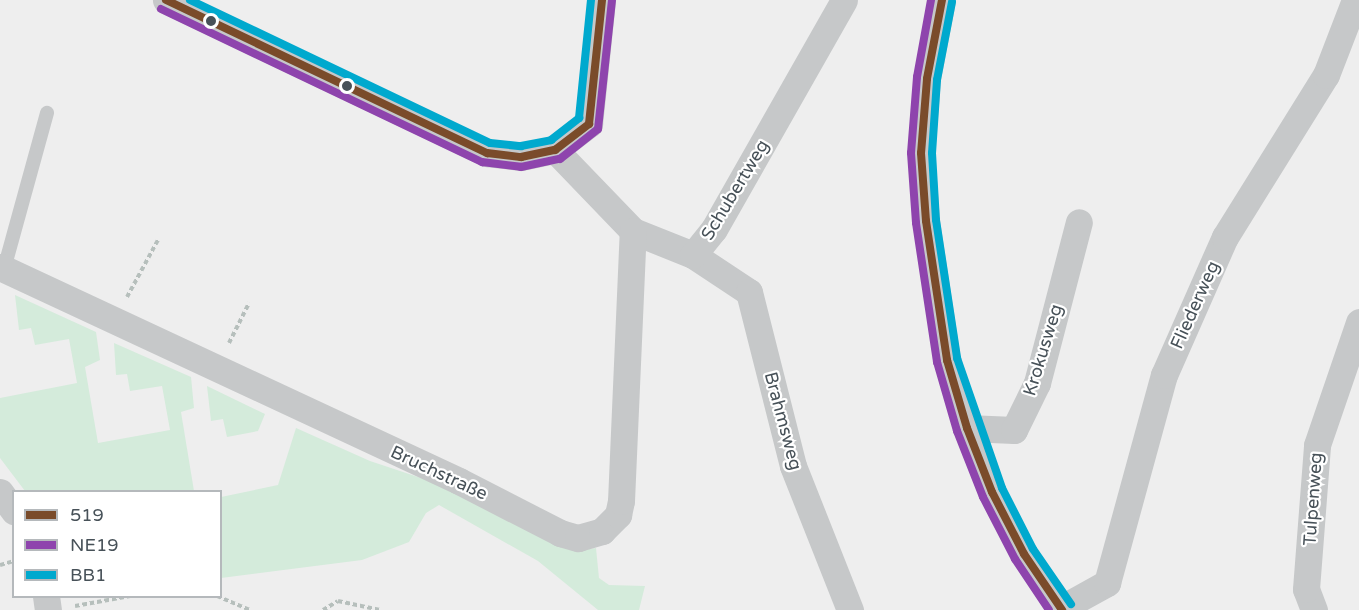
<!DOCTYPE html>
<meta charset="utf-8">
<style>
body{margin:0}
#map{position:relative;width:1359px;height:610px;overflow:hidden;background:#eee;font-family:"Varela Round",sans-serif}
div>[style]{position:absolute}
.green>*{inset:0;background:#d4ebdb}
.path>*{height:4px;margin-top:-2px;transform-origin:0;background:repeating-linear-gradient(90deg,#b6bfbc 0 4.5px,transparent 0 7.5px)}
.service>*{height:14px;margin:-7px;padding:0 7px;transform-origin:7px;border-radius:7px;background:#c6c8c9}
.minor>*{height:27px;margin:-13.5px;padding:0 13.5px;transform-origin:13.5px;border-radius:13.5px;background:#c6c8c9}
.bus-1>*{height:8px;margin:-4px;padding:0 4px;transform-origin:4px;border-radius:4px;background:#7a4b2a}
.bus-2>*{height:8px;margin:-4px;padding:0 4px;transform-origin:4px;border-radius:4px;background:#8e44ad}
.bus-3>*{height:8px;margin:-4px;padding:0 4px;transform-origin:4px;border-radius:4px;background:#00a9ce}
.dots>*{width:16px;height:16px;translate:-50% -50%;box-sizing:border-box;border:3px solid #fff;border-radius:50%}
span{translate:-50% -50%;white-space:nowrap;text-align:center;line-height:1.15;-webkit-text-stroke:4.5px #fff;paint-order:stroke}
.street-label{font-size:18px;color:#475158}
.legend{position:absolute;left:12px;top:490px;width:210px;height:108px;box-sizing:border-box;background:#fff;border:2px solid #b5b9bc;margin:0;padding:8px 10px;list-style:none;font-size:18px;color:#475158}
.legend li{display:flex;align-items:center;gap:12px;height:30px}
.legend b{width:30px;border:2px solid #b5b9bc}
</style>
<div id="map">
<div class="green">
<i style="clip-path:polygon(15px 295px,96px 332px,100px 360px,85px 367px,98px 443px,170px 430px,162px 386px,130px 391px,127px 374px,116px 375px,114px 343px,191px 377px,194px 408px,181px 412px,194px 491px,25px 491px,0 458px,0 398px,77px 383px,69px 339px,35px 345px,31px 328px,19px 330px)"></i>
<i style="clip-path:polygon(207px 386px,265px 414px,258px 431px,227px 437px,223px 419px,211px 421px)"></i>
<i style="clip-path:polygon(296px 428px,370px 461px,448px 487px,581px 550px,596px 548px,599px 578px,609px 585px,645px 586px,639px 610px,598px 610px,538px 561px,439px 505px,426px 513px,409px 542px,362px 560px,221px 578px,221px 497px,278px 485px)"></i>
</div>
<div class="path">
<i style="left:127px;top:297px;width:65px;rotate:-61.5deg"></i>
<i style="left:229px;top:343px;width:45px;rotate:-63.4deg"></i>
<i style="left:0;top:565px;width:15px;rotate:-16deg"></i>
<i style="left:217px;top:596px;width:36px;rotate:23deg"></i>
<i style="left:75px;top:606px;width:56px;rotate:-10.3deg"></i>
<i style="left:323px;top:610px;width:17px;rotate:-31deg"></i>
<i style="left:338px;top:601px;width:43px;rotate:12.1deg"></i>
</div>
<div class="service">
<i style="left:4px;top:269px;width:162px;rotate:-74.6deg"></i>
</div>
<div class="minor">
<i style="left:166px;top:0;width:356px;rotate:25.5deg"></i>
<i style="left:487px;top:153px;width:34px;rotate:7deg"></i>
<i style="left:521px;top:157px;width:35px;rotate:-12deg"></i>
<i style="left:555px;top:150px;width:43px;rotate:-37.4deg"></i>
<i style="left:589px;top:124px;width:125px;rotate:-84deg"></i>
<i style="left:942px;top:0;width:80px;rotate:100.8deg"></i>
<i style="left:927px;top:79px;width:74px;rotate:94.6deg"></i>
<i style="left:921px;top:153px;width:68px;rotate:85.8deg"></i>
<i style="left:926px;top:221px;width:141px;rotate:81.4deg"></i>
<i style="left:947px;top:360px;width:71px;rotate:73.6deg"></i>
<i style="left:967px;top:428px;width:69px;rotate:68.7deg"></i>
<i style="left:992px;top:492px;width:70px;rotate:62.7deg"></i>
<i style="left:1024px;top:554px;width:68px;rotate:55.8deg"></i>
<i style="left:555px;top:150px;width:112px;rotate:46.1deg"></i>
<i style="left:633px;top:231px;width:65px;rotate:21.8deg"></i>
<i style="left:693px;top:255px;width:67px;rotate:33.5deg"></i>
<i style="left:749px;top:292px;width:179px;rotate:75.8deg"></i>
<i style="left:793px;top:466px;width:155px;rotate:68.4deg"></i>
<i style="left:693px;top:255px;width:33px;rotate:-51deg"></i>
<i style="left:714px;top:229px;width:263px;rotate:-60.4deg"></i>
<i style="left:0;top:267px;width:506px;rotate:25deg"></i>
<i style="left:459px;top:481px;width:114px;rotate:27.2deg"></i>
<i style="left:560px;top:533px;width:19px;rotate:16deg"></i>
<i style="left:578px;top:538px;width:25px;rotate:-16deg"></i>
<i style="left:602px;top:531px;width:23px;rotate:-45deg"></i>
<i style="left:618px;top:515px;width:14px;rotate:-78deg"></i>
<i style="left:621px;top:501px;width:270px;rotate:-87.5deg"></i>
<i style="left:967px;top:428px;width:47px;rotate:2.4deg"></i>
<i style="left:1014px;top:430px;width:52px;rotate:-63.9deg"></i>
<i style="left:1037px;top:383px;width:166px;rotate:-75.4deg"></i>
<i style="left:0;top:492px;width:24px;rotate:54deg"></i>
<i style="left:46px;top:596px;width:14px;rotate:82deg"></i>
<i style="left:1060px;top:609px;width:54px;rotate:-29deg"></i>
<i style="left:1107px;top:583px;width:216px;rotate:-74.7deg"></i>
<i style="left:1164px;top:375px;width:151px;rotate:-66.2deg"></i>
<i style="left:1225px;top:237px;width:191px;rotate:-58.1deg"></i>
<i style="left:1326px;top:75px;width:80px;rotate:-68.9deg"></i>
<i style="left:1314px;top:610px;width:22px;rotate:-111deg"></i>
<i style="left:1306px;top:589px;width:144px;rotate:-85.6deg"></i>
<i style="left:1317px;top:445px;width:130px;rotate:-71.1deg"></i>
</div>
<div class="bus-1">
<i style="left:166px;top:0;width:356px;rotate:25.5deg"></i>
<i style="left:487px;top:153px;width:34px;rotate:7deg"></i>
<i style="left:521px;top:157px;width:35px;rotate:-12deg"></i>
<i style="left:555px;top:150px;width:43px;rotate:-37.4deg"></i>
<i style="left:589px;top:124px;width:125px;rotate:-84deg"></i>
<i style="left:942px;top:0;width:80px;rotate:100.8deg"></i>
<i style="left:927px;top:79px;width:74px;rotate:94.6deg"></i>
<i style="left:921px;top:153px;width:68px;rotate:85.8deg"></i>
<i style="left:926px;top:221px;width:141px;rotate:81.4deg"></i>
<i style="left:947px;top:360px;width:71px;rotate:73.6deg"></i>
<i style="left:967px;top:428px;width:69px;rotate:68.7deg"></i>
<i style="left:992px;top:492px;width:70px;rotate:62.7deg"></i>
<i style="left:1024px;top:554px;width:68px;rotate:55.8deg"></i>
</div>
<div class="bus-2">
<i style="left:931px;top:0;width:78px;rotate:100.3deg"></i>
<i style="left:917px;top:77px;width:76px;rotate:94.5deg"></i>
<i style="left:911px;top:153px;width:70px;rotate:85.9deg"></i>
<i style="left:916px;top:223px;width:141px;rotate:81.4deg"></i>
<i style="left:937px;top:362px;width:72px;rotate:73.8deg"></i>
<i style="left:957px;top:431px;width:71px;rotate:68.5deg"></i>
<i style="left:983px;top:497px;width:70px;rotate:62.7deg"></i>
<i style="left:1015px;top:559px;width:61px;rotate:56.3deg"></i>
<i style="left:161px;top:9px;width:356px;rotate:25.5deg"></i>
<i style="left:482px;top:162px;width:39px;rotate:7deg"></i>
<i style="left:521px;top:167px;width:40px;rotate:-12deg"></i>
<i style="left:560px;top:159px;width:48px;rotate:-38.3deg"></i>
<i style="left:598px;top:129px;width:129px;rotate:-83.8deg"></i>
</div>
<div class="bus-3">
<i style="left:190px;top:0;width:332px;rotate:25.5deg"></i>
<i style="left:490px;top:143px;width:31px;rotate:6deg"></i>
<i style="left:521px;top:146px;width:31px;rotate:-11deg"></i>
<i style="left:551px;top:140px;width:36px;rotate:-38deg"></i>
<i style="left:579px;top:118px;width:119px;rotate:-84.2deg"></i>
<i style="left:952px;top:2px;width:79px;rotate:100.9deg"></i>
<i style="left:937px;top:80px;width:73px;rotate:93.9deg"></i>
<i style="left:932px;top:153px;width:67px;rotate:86.6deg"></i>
<i style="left:936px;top:220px;width:140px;rotate:81.3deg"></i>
<i style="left:957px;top:358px;width:138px;rotate:70.9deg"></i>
<i style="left:1002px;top:488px;width:68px;rotate:63.1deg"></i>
<i style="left:1033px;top:549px;width:67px;rotate:55.4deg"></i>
</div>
<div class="dots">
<i style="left:211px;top:21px;background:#475158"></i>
<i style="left:347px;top:86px;background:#475158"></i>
</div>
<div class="street-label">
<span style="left:735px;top:190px;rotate:-59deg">Schubertweg</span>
<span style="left:1195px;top:305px;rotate:-66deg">Fliederweg</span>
<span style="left:1043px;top:350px;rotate:-73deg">Krokusweg</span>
<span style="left:783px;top:421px;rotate:75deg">Brahmsweg</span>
<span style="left:439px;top:473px;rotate:25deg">Bruchstraße</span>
<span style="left:1313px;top:499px;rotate:-86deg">Tulpenweg</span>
</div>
<ul class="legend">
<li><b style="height:8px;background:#7a4b2a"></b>519</li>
<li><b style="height:8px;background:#8e44ad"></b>NE19</li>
<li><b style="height:8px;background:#00a9ce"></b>BB1</li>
</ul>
</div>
